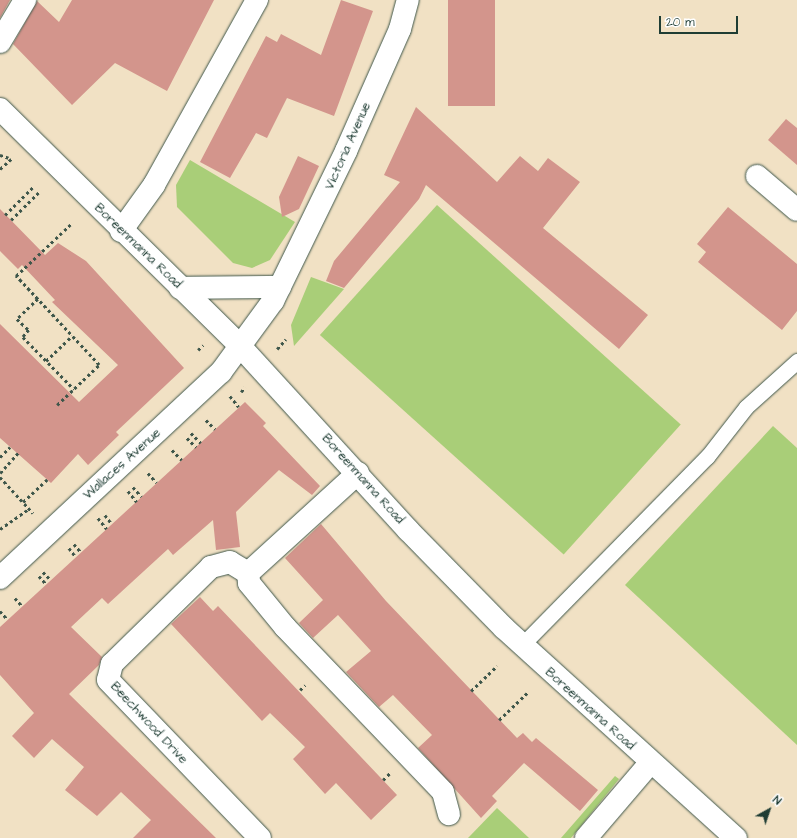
<!DOCTYPE html>
<style>
body{margin:0}
#map{position:relative;width:797px;height:838px;overflow:hidden;background:#f1e1c4;font-family:"Architects Daughter",sans-serif}
div>[style]{position:absolute}
.green>*{inset:0;background:#a9ce78;transform-origin:0 0}
.building>*{inset:0;background:#d3958c;transform-origin:0 0}
.path>*{height:2.5px;margin-top:-1.25px;transform-origin:0;background:repeating-linear-gradient(90deg,#3e564a 0 3px,transparent 0 6px)}
.roads{filter:drop-shadow(0 0 1px #3e564a) drop-shadow(0 0 1px #3e564a)}
.lane>*{height:15px;margin:-7.5px;padding:0 7.5px;transform-origin:7.5px;border-radius:7.5px;background:#fff}
.street>*{height:22px;margin:-11px;padding:0 11px;transform-origin:11px;border-radius:11px;background:#fff}
.secondary>*{height:22px;margin:-11px;padding:0 11px;transform-origin:11px;border-radius:11px;background:#fff}
span{translate:-50% -50%;white-space:nowrap;text-align:center;line-height:1.15;-webkit-text-stroke:3.5px #fff;paint-order:stroke}
.street-label{font-size:13px;color:#1f3d34}
.north{position:absolute;left:749px;top:790px;width:40px;height:40px;-webkit-text-stroke:3px #fff;paint-order:stroke;rotate:40deg;font-size:11px;font-weight:700;line-height:16px;text-align:center;color:#1f3d34}
.north::after{content:'';display:block;margin:auto;width:14px;height:18px;background:#1f3d34;clip-path:polygon(50% 0,100% 100%,50% 72%,0 100%)}
.scale{position:absolute;left:659px;top:16px;width:79px;height:18px;box-sizing:border-box;border:2px solid #1f3d34;border-top:0;padding-left:5px;font-size:12px;line-height:14px;white-space:nowrap;color:#1f3d34;-webkit-text-stroke:3px #fff;paint-order:stroke}
</style>
<div id="map">
<div class="green">
<i style="clip-path:polygon(190px 160px,295px 222px,270px 260px,252px 268px,233px 263px,177px 207px,176px 185px)"></i>
<i style="left:437px;top:205px;width:328px;height:175px;rotate:42deg"></i>
<i style="clip-path:polygon(311px 277px,344px 289px,294px 346px,291px 325px)"></i>
<i style="clip-path:polygon(773px 426px,797px 448px,797px 745px,625px 585px)"></i>
<i style="clip-path:polygon(615px 776px,619px 779px,571px 838px,561px 838px)"></i>
<i style="clip-path:polygon(497px 808px,529px 838px,468px 838px)"></i>
</div>
<div class="building">
<i style="clip-path:polygon(0 0,10px 0,0 18px)"></i>
<i style="clip-path:polygon(72px 0,214px 0,167px 91px,115px 63px,72px 105px,13px 44px,37px 1px,59px 22px)"></i>
<i style="clip-path:polygon(341px 0,373px 11px,334px 116px,287px 98px,267px 138px,256px 133px,230px 178px,200px 162px,266px 36px,277px 42px,281px 34px,321px 55px)"></i>
<i style="left:448px;top:0;width:47px;height:106px"></i>
<i style="clip-path:polygon(416px 107px,497px 182px,520px 156px,538px 171px,548px 158px,580px 182px,543px 228px,648px 315px,619px 349px,426px 185px,419px 199px,344px 288px,326px 281px,334px 261px,400px 182px,384px 175px)"></i>
<i style="clip-path:polygon(786px 119px,797px 128px,797px 165px,768px 140px)"></i>
<i style="clip-path:polygon(298px 156px,319px 166px,299px 209px,282px 217px,279px 197px)"></i>
<i style="clip-path:polygon(728px 207px,797px 264px,797px 311px,782px 330px,698px 262px,706px 252px,697px 244px)"></i>
<i style="clip-path:polygon(0 209px,45px 255px,58px 243px,86px 261px,184px 368px,116px 432px,119px 435px,88px 465px,78px 454px,51px 483px,0 438px,0 324px,79px 402px,118px 365px,52px 302px,55px 300px,22px 265px,18px 269px,0 251px)"></i>
<i style="clip-path:polygon(245px 402px,266px 423px,263px 426px,320px 486px,312px 495px,279px 470px,236px 512px,240px 547px,216px 550px,213px 520px,173px 555px,168px 549px,108px 604px,102px 598px,71px 627px,102px 657px,99px 665px,69px 694px,216px 838px,133px 838px,151px 820px,121px 792px,97px 816px,65px 790px,84px 767px,52px 739px,34px 758px,12px 736px,34px 713px,0 675px,0 627px)"></i>
<i style="clip-path:polygon(321px 524px,386px 601px,517px 738px,523px 733px,532px 742px,536px 738px,598px 790px,580px 811px,524px 763px,492px 796px,497px 801px,481px 818px,418px 748px,432px 735px,393px 695px,379px 707px,346px 672px,371px 651px,338px 615px,313px 638px,299px 623px,323px 600px,285px 558px)"></i>
<i style="clip-path:polygon(200px 597px,213px 611px,218px 606px,397px 795px,371px 820px,336px 783px,325px 794px,293px 759px,305px 747px,270px 713px,262px 721px,171px 624px)"></i>
</div>
<div class="path">
<i style="left:0;top:155px;width:9px;rotate:18deg"></i>
<i style="left:0;top:169px;width:15px;rotate:-42deg"></i>
<i style="left:5px;top:215px;width:42px;rotate:-45deg"></i>
<i style="left:11px;top:220px;width:42px;rotate:-45deg"></i>
<i style="left:38px;top:299px;width:29px;rotate:136deg"></i>
<i style="left:17px;top:319px;width:16px;rotate:43deg"></i>
<i style="left:29px;top:330px;width:9px;rotate:131deg"></i>
<i style="left:23px;top:337px;width:73px;rotate:45.6deg"></i>
<i style="left:277px;top:349px;width:13px;rotate:-48deg"></i>
<i style="left:198px;top:350px;width:7px;rotate:-45deg"></i>
<i style="left:46px;top:361px;width:36px;rotate:-44deg"></i>
<i style="left:241px;top:392px;width:6px;rotate:-51deg"></i>
<i style="left:230px;top:396px;width:14px;rotate:51deg"></i>
<i style="left:57px;top:405px;width:58px;rotate:-43.6deg"></i>
<i style="left:99px;top:365px;width:122px;rotate:-133deg"></i>
<i style="left:16px;top:276px;width:77px;rotate:-43.4deg"></i>
<i style="left:206px;top:420px;width:13px;rotate:45deg"></i>
<i style="left:191px;top:433px;width:14px;rotate:45deg"></i>
<i style="left:187px;top:438px;width:13px;rotate:45deg"></i>
<i style="left:172px;top:450px;width:14px;rotate:45deg"></i>
<i style="left:0;top:457px;width:14px;rotate:-45deg"></i>
<i style="left:0;top:473px;width:27px;rotate:-48deg"></i>
<i style="left:148px;top:473px;width:13px;rotate:48deg"></i>
<i style="left:0;top:477px;width:49px;rotate:47.5deg"></i>
<i style="left:133px;top:487px;width:13px;rotate:48deg"></i>
<i style="left:128px;top:491px;width:14px;rotate:51deg"></i>
<i style="left:23px;top:502px;width:33px;rotate:-43deg"></i>
<i style="left:105px;top:515px;width:11px;rotate:52deg"></i>
<i style="left:98px;top:518px;width:14px;rotate:51deg"></i>
<i style="left:0;top:529px;width:35px;rotate:-35deg"></i>
<i style="left:74px;top:544px;width:11px;rotate:49deg"></i>
<i style="left:69px;top:548px;width:11px;rotate:52deg"></i>
<i style="left:43px;top:572px;width:11px;rotate:45deg"></i>
<i style="left:39px;top:576px;width:12px;rotate:48deg"></i>
<i style="left:15px;top:598px;width:12px;rotate:48deg"></i>
<i style="left:0;top:611px;width:12px;rotate:48deg"></i>
<i style="left:300px;top:690px;width:7px;rotate:-45deg"></i>
<i style="left:471px;top:691px;width:36px;rotate:-44deg"></i>
<i style="left:499px;top:720px;width:39px;rotate:-44deg"></i>
<i style="left:383px;top:780px;width:11px;rotate:-45deg"></i>
</div>
<div class="roads">
<div class="lane">
<i style="left:522px;top:645px;width:264px;rotate:-45.5deg"></i>
<i style="left:707px;top:457px;width:63px;rotate:-52deg"></i>
<i style="left:746px;top:407px;width:69px;rotate:-42deg"></i>
</div>
<div class="street">
<i style="left:0;top:42px;width:49px;rotate:-59.2deg"></i>
<i style="left:757px;top:176px;width:52px;rotate:40.4deg"></i>
<i style="left:121px;top:231px;width:57px;rotate:-54.3deg"></i>
<i style="left:154px;top:185px;width:212px;rotate:-60.9deg"></i>
<i style="left:180px;top:288px;width:100px;rotate:-0.6deg"></i>
<i style="left:358px;top:473px;width:149px;rotate:137.7deg"></i>
<i style="left:248px;top:573px;width:10px;rotate:84deg"></i>
<i style="left:249px;top:583px;width:57px;rotate:50.7deg"></i>
<i style="left:285px;top:627px;width:228px;rotate:46.2deg"></i>
<i style="left:443px;top:792px;width:23px;rotate:75deg"></i>
<i style="left:248px;top:573px;width:21px;rotate:-149deg"></i>
<i style="left:230px;top:562px;width:20px;rotate:165deg"></i>
<i style="left:211px;top:567px;width:139px;rotate:135.6deg"></i>
<i style="left:112px;top:664px;width:16px;rotate:104deg"></i>
<i style="left:108px;top:680px;width:219px;rotate:46.1deg"></i>
<i style="left:0;top:578px;width:302px;rotate:-43deg"></i>
<i style="left:221px;top:372px;width:88px;rotate:-53.8deg"></i>
<i style="left:273px;top:301px;width:167px;rotate:-64deg"></i>
<i style="left:346px;top:151px;width:133px;rotate:-66.1deg"></i>
<i style="left:400px;top:29px;width:30px;rotate:-75deg"></i>
<i style="left:586px;top:838px;width:99px;rotate:-49.5deg"></i>
</div>
<div class="secondary">
<i style="left:0;top:109px;width:337px;rotate:44.6deg"></i>
<i style="left:240px;top:346px;width:249px;rotate:47.6deg"></i>
<i style="left:408px;top:530px;width:137px;rotate:45.6deg"></i>
<i style="left:504px;top:628px;width:313px;rotate:42.2deg"></i>
</div>
</div>
<div class="street-label">
<span style="left:348px;top:146px;rotate:-66deg">Victoria Avenue</span>
<span style="left:138px;top:246px;rotate:44deg">Boreenmanna Road</span>
<span style="left:122px;top:464px;rotate:-42deg">Wallaces Avenue</span>
<span style="left:363px;top:479px;rotate:48deg">Boreenmanna Road</span>
<span style="left:590px;top:709px;rotate:42deg">Boreenmanna Road</span>
<span style="left:149px;top:723px;rotate:47deg">Beechwood Drive</span>
</div>
<div class="north">N</div>
<div class="scale">20 m</div>
</div>
